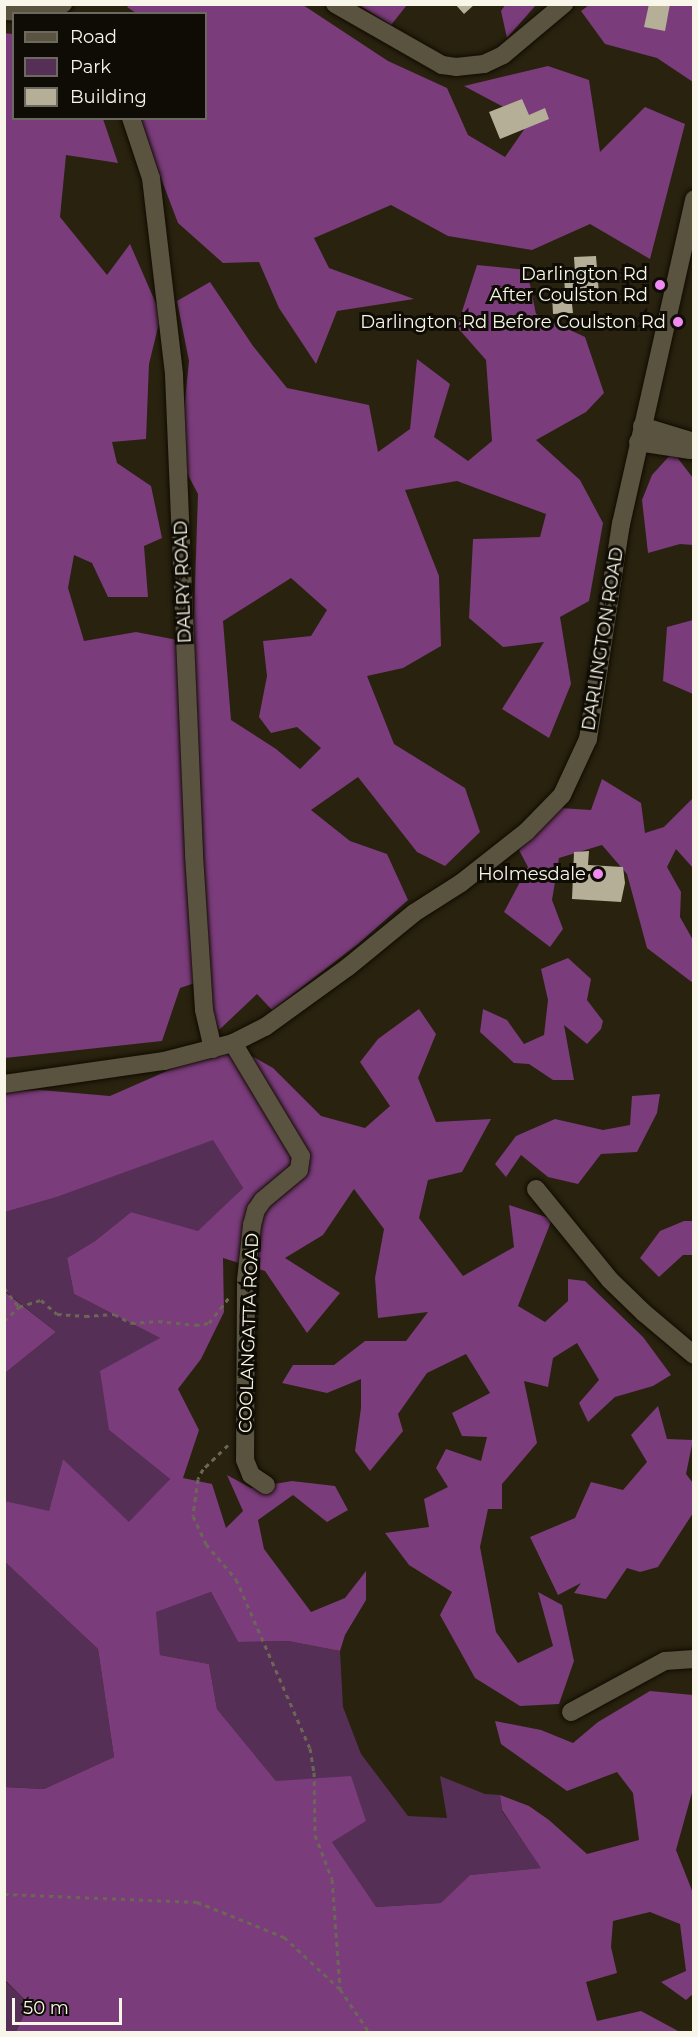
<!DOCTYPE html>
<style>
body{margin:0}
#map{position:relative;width:698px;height:2037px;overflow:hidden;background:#28220f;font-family:Montserrat,sans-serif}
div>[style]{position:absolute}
.green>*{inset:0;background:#562f56}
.forest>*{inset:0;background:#7a3c7b}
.building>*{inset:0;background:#b6af98}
.path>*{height:3px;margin-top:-1.5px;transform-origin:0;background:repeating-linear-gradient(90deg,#6b6655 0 4.5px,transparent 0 9px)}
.roads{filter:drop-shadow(0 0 2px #110b00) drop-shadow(0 0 2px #110b00)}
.minor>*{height:18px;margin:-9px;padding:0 9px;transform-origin:9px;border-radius:9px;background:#59533f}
.dots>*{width:16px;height:16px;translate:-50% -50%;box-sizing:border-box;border:3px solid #0e0c05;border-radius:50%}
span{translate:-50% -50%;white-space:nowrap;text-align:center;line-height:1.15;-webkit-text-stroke:6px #0e0c05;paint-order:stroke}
.poi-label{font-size:18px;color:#f8f5e9}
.right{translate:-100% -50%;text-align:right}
.street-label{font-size:18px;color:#f8f5e9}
.frame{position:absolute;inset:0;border:6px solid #f8f5e9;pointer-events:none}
.legend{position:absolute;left:12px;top:12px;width:195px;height:108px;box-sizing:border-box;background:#0e0c05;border:2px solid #6c6960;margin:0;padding:8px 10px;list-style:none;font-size:18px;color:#f8f5e9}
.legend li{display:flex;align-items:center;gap:12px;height:30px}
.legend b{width:30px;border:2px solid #6c6960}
.scale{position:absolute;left:12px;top:1998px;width:110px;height:27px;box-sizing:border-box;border:3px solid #f8f5e9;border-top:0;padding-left:8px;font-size:18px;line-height:21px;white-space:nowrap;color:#f8f5e9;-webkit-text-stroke:4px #0e0c05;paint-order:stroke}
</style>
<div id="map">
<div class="green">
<i style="clip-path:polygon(214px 1139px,243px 1188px,198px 1232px,131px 1212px,95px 1241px,67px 1258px,74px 1294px,160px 1338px,109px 1430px,170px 1479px,129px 1523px,63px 1459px,49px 1512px,5px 1501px,5px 1373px,56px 1332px,5px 1291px,5px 1212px,57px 1197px)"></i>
<i style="clip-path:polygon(5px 1562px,98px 1649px,114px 1757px,44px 1789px,5px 1787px)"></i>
<i style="clip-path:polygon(211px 1592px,238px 1642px,288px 1641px,340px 1651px,343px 1707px,361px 1754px,408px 1816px,447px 1818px,440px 1776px,485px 1794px,500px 1795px,502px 1811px,542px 1868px,470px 1875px,442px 1903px,375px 1907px,332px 1842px,276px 1781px,217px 1709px,209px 1664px,160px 1655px,155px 1612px)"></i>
<i style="clip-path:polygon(4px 1980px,29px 2004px,16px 2032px,5px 2032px)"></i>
</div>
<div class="forest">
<i style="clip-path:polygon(132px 4px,303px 5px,388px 61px,447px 88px,468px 135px,505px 157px,530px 121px,464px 86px,548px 66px,589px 80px,600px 152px,645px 107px,685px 124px,650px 259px,590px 224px,532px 250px,448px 236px,391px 205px,314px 238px,329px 268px,414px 299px,337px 311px,316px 364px,279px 308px,259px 262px,223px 263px,178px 223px,148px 144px,132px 119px,206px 118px,206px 14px,136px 13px,127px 7px)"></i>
<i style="clip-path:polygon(359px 5px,407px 5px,391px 25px)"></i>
<i style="clip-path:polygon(505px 5px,536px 5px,507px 38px,501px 11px)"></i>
<i style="clip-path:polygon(589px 5px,693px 5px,693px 82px,657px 58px,605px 44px,581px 11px)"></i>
<i style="clip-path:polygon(evenodd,4px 33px,13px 34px,14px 118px,103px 119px,118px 163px,66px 155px,60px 217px,107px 275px,130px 244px,161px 315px,149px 364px,146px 439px,112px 442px,117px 463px,151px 486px,162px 538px,144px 546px,148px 597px,108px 597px,92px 563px,74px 555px,68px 588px,84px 641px,136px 632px,193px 643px,198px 494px,179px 458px,189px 361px,177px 301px,210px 282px,253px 346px,287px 388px,369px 405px,378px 452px,410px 429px,417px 359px,450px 384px,434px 437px,468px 461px,492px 441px,486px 360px,457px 327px,477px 265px,527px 270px,536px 314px,585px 337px,604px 393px,586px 412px,536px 440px,580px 480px,603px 523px,589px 601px,560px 617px,571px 684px,549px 738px,502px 709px,544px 642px,503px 647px,469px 618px,473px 539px,540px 537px,546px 514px,457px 481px,405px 490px,439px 576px,441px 646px,403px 668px,367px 676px,394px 744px,465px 788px,480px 832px,445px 866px,417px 852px,358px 777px,311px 810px,350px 841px,387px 854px,408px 900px,358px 944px,272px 1010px,257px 994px,219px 1030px,201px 981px,180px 988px,162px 1041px,5px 1058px,4px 33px,291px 578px,327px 610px,311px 636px,263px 641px,267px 676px,259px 717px,271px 733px,297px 727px,321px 748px,300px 769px,276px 749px,231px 720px,223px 621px,291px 578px)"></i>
<i style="clip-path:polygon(673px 452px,693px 478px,693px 545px,680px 544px,648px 553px,642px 500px,652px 475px)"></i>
<i style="clip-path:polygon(693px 620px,694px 620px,693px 694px,663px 681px,667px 627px)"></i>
<i style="clip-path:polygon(602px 779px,641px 803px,645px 833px,664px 827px,693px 798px,693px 868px,676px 849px,667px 867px,681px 892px,680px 917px,693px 940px,693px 983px,647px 948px,627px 874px,602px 845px,559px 858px,552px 900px,563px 929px,550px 947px,504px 912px,528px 867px,519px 850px,560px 808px,591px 810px)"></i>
<i style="clip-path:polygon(568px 958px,591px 979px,587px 1000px,603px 1021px,601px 1029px,587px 1044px,564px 1025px,574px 1080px,553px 1080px,529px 1064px,514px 1063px,480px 1032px,483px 1009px,507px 1020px,524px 1044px,544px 1035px,548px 1000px,541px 969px)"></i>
<i style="clip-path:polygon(419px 1009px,436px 1034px,418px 1078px,436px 1122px,491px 1119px,462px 1172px,428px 1180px,419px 1218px,463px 1276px,514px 1247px,509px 1205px,552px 1219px,518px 1306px,545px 1322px,568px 1301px,568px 1279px,585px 1281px,643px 1337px,671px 1375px,653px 1386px,615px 1397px,588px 1422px,579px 1403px,599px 1380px,577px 1343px,553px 1358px,548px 1387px,524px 1381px,537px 1443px,502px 1484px,502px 1509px,488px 1509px,480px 1547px,496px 1632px,518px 1663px,553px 1646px,538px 1592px,562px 1605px,574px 1661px,559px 1704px,520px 1706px,475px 1678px,440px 1615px,452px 1592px,409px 1565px,385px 1533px,429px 1527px,424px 1499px,448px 1487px,436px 1468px,446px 1449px,481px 1461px,487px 1437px,462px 1436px,452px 1413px,490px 1393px,466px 1354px,427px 1373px,398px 1414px,403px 1431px,370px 1471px,355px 1451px,361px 1408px,361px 1379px,327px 1393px,282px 1383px,293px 1365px,334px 1365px,365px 1341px,406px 1341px,428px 1312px,378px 1318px,375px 1278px,384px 1229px,354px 1189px,323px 1235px,285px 1258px,340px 1293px,307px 1333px,265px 1271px,223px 1258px,224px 1312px,201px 1359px,178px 1389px,199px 1430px,183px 1478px,212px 1484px,226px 1528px,243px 1511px,227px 1475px,251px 1488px,292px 1481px,335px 1486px,348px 1510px,327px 1522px,293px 1495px,258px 1520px,264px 1549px,311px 1612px,345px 1598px,366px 1571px,366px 1600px,345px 1635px,340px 1651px,288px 1641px,238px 1642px,211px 1592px,156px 1612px,160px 1655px,209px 1664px,217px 1709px,276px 1781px,351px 1776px,366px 1821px,332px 1842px,376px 1907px,441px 1903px,470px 1875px,541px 1868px,502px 1810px,500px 1795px,529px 1806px,549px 1820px,587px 1854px,639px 1840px,633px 1793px,617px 1772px,567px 1791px,501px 1744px,495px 1721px,541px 1730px,573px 1743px,598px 1722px,650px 1691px,693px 1695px,693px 1789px,676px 1850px,693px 1893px,693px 1994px,686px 2000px,661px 1982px,686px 1971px,680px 1924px,650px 1912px,613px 1921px,611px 1947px,617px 1973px,586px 1982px,597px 2021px,641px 2011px,680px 2032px,16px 2032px,29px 2004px,5px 1980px,4px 1787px,44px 1789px,114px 1757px,98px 1649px,5px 1562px,5px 1501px,49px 1511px,63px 1459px,129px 1522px,170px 1479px,109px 1430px,100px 1371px,160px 1338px,74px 1294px,67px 1258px,95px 1241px,131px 1212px,198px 1231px,243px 1188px,213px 1140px,57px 1197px,5px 1212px,5px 1092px,40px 1090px,110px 1096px,183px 1064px,234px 1046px,273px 1068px,321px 1116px,365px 1128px,390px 1106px,360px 1062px,378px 1039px)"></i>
<i style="clip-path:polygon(660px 1094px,657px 1113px,637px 1152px,601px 1154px,578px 1184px,548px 1177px,521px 1155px,506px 1177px,495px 1164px,516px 1136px,555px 1119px,603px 1130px,630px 1125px,632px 1096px)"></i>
<i style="clip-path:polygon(684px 1221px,693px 1221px,693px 1255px,683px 1255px,659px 1277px,640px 1258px,660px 1231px)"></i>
<i style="clip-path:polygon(4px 1291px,56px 1332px,5px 1373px,4px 1373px)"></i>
<i style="clip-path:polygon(658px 1406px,667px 1439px,693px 1440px,686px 1474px,693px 1483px,693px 1513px,658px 1567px,640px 1572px,627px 1568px,606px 1599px,574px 1593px,581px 1583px,558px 1595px,530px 1537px,575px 1518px,591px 1482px,623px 1490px,647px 1462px,631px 1435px)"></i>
</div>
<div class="building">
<i style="clip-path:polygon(455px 4px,475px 4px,464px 14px)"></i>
<i style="clip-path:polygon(649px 4px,670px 4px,665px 31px,644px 27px)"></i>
<i style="clip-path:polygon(522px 99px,529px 115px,545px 108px,549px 119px,500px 139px,489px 112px)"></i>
<i style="clip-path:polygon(596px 256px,599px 294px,571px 295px,573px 313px,553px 314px,552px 295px,565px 294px,564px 274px,575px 273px,574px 257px)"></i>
<i style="clip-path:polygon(589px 851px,588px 865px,623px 867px,625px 883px,621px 902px,572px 899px,574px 852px)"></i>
</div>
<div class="path">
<i style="left:4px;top:1288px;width:24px;rotate:52deg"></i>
<i style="left:4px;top:1321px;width:21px;rotate:-43deg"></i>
<i style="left:19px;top:1307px;width:23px;rotate:-18deg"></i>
<i style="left:41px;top:1300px;width:21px;rotate:41deg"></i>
<i style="left:57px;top:1314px;width:28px;rotate:4deg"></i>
<i style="left:85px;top:1316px;width:29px;rotate:-4deg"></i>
<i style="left:114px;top:1314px;width:19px;rotate:28deg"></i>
<i style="left:131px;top:1323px;width:27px;rotate:-4deg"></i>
<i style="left:158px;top:1321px;width:37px;rotate:6deg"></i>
<i style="left:195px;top:1325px;width:14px;rotate:-8deg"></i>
<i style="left:209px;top:1323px;width:34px;rotate:-52deg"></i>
<i style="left:228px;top:1445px;width:35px;rotate:136deg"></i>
<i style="left:203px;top:1469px;width:11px;rotate:117deg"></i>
<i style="left:198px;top:1479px;width:37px;rotate:98deg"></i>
<i style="left:193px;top:1516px;width:31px;rotate:65deg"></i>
<i style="left:206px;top:1544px;width:46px;rotate:49.4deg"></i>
<i style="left:236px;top:1579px;width:184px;rotate:66.4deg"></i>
<i style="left:310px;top:1748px;width:24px;rotate:81deg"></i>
<i style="left:314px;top:1772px;width:63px;rotate:89.1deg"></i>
<i style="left:315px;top:1835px;width:47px;rotate:68.9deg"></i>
<i style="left:332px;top:1879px;width:110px;rotate:85.8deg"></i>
<i style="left:4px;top:1894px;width:193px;rotate:2.4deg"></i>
<i style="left:197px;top:1902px;width:94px;rotate:21.9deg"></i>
<i style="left:284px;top:1937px;width:76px;rotate:42.9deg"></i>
<i style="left:340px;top:1989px;width:52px;rotate:56deg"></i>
</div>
<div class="roads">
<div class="minor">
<i style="left:335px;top:4px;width:123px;rotate:29.7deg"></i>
<i style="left:442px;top:65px;width:14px;rotate:8deg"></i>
<i style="left:456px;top:67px;width:28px;rotate:-6deg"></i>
<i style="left:484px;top:64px;width:21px;rotate:-25deg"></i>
<i style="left:503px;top:55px;width:80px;rotate:-39.9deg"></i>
<i style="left:4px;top:11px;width:35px;rotate:3deg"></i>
<i style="left:39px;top:13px;width:26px;rotate:-21deg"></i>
<i style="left:131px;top:118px;width:63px;rotate:71.6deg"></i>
<i style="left:151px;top:178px;width:198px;rotate:83.3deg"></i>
<i style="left:174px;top:375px;width:480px;rotate:87.6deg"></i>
<i style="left:194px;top:855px;width:155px;rotate:86.3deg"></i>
<i style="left:204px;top:1010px;width:40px;rotate:77deg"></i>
<i style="left:642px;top:426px;width:54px;rotate:17.1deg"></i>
<i style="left:638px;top:442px;width:53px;rotate:8.7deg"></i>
<i style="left:690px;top:450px;width:4px;rotate:-27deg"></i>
<i style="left:233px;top:1043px;width:132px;rotate:59deg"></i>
<i style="left:301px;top:1156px;width:14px;rotate:98deg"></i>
<i style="left:299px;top:1170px;width:47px;rotate:140.2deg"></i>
<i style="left:263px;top:1200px;width:12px;rotate:125deg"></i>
<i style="left:256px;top:1210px;width:16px;rotate:105deg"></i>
<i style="left:252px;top:1225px;width:55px;rotate:96.2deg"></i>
<i style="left:246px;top:1280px;width:180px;rotate:90.3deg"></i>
<i style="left:245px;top:1460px;width:16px;rotate:68deg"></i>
<i style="left:251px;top:1475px;width:18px;rotate:34deg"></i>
<i style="left:4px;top:1084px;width:162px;rotate:-8.2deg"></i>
<i style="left:164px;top:1061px;width:71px;rotate:-14.6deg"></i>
<i style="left:233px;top:1043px;width:36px;rotate:-27deg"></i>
<i style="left:265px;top:1027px;width:102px;rotate:-35.9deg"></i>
<i style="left:348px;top:967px;width:85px;rotate:-39.3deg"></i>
<i style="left:414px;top:913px;width:56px;rotate:-32.6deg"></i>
<i style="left:461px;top:883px;width:84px;rotate:-38.2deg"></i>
<i style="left:527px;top:831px;width:50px;rotate:-45.8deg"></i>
<i style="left:562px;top:795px;width:62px;rotate:-65.1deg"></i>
<i style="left:588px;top:739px;width:218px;rotate:-81.3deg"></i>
<i style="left:621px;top:524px;width:333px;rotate:-77.3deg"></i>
<i style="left:536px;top:1189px;width:117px;rotate:50.9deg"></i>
<i style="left:610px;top:1280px;width:47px;rotate:44.1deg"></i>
<i style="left:644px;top:1313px;width:65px;rotate:40deg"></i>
<i style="left:571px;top:1712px;width:107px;rotate:-28.5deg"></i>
<i style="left:665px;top:1661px;width:29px;rotate:-4deg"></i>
</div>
</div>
<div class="dots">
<i style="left:660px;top:285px;background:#f28af3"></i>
<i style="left:678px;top:322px;background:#f28af3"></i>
<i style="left:598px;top:874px;background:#f28af3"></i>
</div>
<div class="poi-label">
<span class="right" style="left:648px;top:285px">Darlington Rd<br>After Coulston Rd</span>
<span class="right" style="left:666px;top:322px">Darlington Rd Before Coulston Rd</span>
<span class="right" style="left:586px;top:874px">Holmesdale</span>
</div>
<div class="street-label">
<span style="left:183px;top:582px;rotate:-92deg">DALRY ROAD</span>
<span style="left:603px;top:639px;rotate:-81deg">DARLINGTON ROAD</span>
<span style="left:249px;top:1333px;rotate:-88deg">COOLANGATTA ROAD</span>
</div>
<div class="frame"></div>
<ul class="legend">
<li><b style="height:8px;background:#59533f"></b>Road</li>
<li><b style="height:16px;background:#562f56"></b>Park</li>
<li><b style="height:16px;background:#b6af98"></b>Building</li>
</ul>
<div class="scale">50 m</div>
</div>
